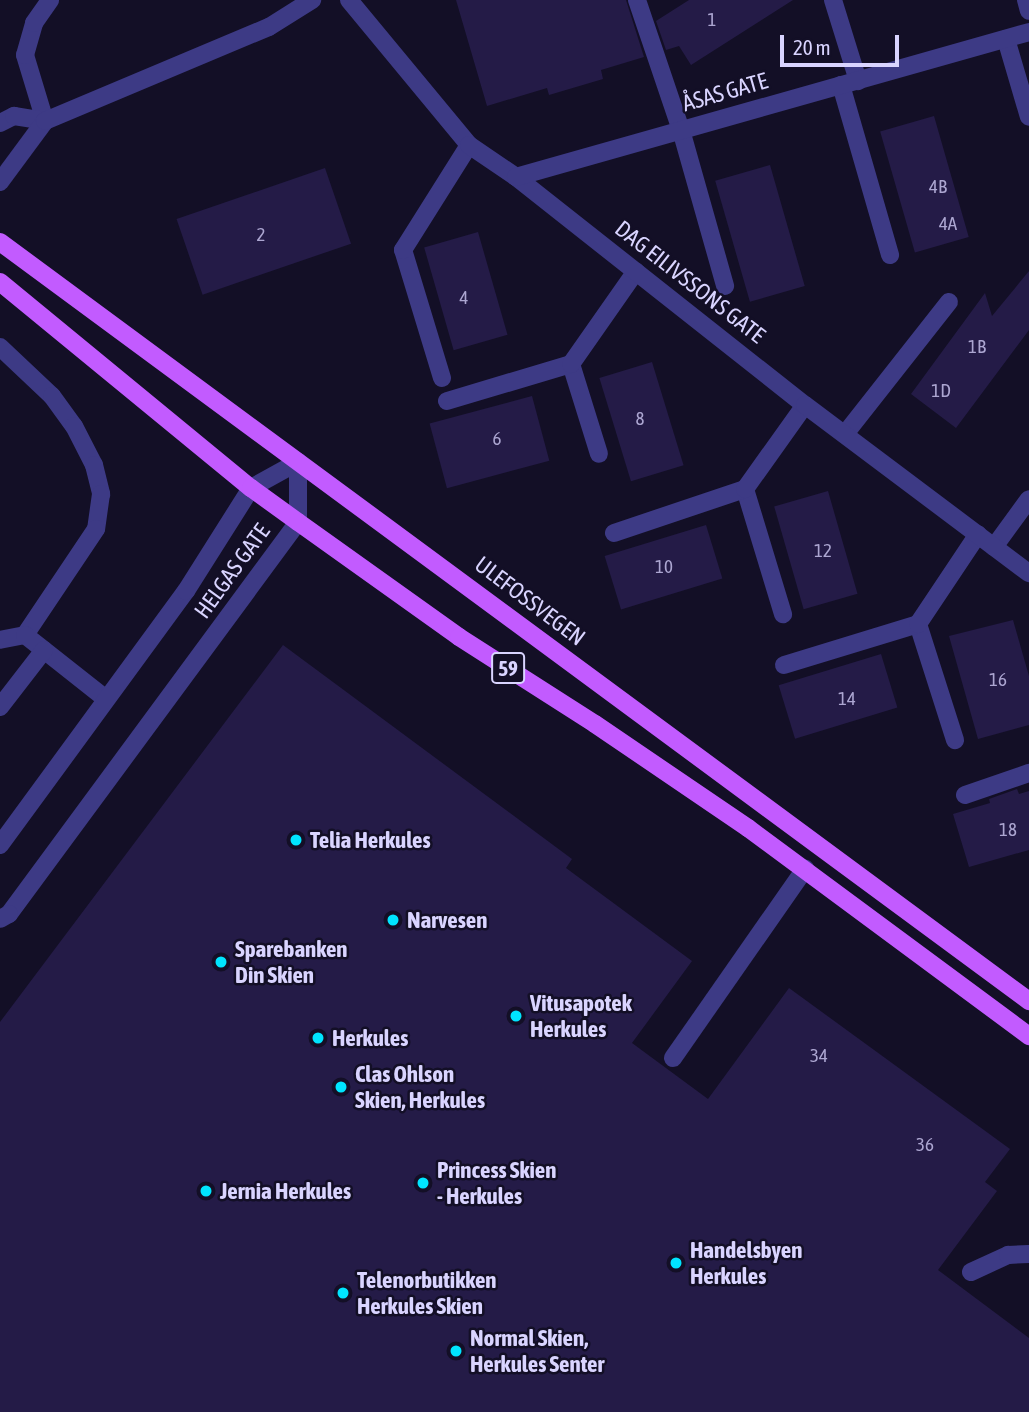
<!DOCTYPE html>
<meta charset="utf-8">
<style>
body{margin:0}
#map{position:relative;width:1029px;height:1412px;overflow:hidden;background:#130f26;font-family:"Asap Condensed",sans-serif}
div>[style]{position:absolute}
.building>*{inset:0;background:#241b47;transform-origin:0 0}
.lane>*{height:18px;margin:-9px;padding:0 9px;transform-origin:9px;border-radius:9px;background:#3d3a85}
.street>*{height:18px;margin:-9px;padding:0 9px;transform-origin:9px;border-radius:9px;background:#3d3a85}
.primary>*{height:18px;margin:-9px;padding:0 9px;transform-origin:9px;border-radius:9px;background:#c25bff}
.dots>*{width:19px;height:19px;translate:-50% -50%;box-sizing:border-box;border:4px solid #130f26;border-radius:50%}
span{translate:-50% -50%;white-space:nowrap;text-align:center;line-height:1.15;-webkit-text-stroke:5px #130f26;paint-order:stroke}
.number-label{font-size:19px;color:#aca6d1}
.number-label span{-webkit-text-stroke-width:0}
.shield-label span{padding:2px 5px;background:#130f26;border:2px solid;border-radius:5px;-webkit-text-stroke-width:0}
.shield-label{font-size:21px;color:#d9d4ff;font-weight:700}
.street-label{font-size:23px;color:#d9d4ff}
.poi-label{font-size:23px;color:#d9d4ff;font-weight:700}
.left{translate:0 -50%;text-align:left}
.scale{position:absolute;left:780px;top:35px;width:119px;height:32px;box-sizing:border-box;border:4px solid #d9d4ff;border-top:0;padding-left:9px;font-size:21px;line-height:24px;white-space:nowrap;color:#d9d4ff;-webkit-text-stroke:5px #130f26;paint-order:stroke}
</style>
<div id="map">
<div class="building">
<i style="clip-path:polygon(456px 0,626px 0,644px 57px,601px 70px,603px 79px,549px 95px,547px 88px,487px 106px)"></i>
<i style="clip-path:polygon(689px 0,793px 0,691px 65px,679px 46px,666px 50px,656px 21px)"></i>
<i style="left:934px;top:116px;width:126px;height:56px;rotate:74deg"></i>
<i style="left:770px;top:165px;width:126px;height:57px;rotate:74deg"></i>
<i style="left:325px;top:168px;width:80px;height:157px;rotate:71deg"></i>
<i style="left:478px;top:232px;width:107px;height:56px;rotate:74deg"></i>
<i style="clip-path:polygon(1029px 271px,1029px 330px,956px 428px,911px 394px,985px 293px,992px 316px)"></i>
<i style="left:652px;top:362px;width:108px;height:55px;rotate:73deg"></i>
<i style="left:532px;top:396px;width:67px;height:106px;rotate:75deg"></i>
<i style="left:828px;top:491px;width:107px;height:56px;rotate:74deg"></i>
<i style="left:706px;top:525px;width:56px;height:106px;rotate:73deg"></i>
<i style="clip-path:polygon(1013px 620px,1029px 676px,1029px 725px,978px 739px,949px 636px)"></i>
<i style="clip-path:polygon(283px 645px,572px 859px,566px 868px,692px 961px,632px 1043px,708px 1099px,789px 988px,1010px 1149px,985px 1182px,997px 1191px,938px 1270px,1029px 1338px,1029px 1412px,0 1412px,0 1022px)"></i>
<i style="left:881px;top:654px;width:56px;height:107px;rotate:73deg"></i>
<i style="clip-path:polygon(1017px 789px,1019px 794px,1029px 791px,1029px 850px,969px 867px,953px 814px,990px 803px,989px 799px)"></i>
</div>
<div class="lane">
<i style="left:637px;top:0;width:137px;rotate:71.3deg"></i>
<i style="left:681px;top:130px;width:162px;rotate:74.2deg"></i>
<i style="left:833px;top:0;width:85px;rotate:72.8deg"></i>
<i style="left:1026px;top:0;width:11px;rotate:75deg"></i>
<i style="left:1006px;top:39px;width:81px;rotate:73.6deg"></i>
<i style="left:841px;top:85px;width:177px;rotate:73.9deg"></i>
<i style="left:0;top:347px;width:71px;rotate:43.3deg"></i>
<i style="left:52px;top:396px;width:37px;rotate:54deg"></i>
<i style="left:74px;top:426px;width:44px;rotate:62.9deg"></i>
<i style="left:94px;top:465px;width:30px;rotate:76deg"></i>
<i style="left:101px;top:494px;width:35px;rotate:98deg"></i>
<i style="left:96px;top:529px;width:128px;rotate:123.8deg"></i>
<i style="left:25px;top:635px;width:25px;rotate:169deg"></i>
<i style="left:571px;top:364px;width:94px;rotate:72.7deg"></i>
<i style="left:442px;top:378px;width:134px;rotate:-106.9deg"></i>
<i style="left:403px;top:250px;width:124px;rotate:-57.8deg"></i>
<i style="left:447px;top:401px;width:129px;rotate:-16.6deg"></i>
<i style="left:571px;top:364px;width:113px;rotate:-55deg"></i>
<i style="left:845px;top:434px;width:168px;rotate:-51.8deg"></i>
<i style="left:745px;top:489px;width:131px;rotate:73.1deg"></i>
<i style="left:614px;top:533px;width:138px;rotate:-18.6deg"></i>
<i style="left:745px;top:489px;width:103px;rotate:-54.5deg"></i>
<i style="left:994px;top:547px;width:59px;rotate:-53.9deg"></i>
<i style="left:918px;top:624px;width:122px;rotate:72.3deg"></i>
<i style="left:25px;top:635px;width:103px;rotate:38.3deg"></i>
<i style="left:784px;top:665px;width:140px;rotate:-17deg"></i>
<i style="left:918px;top:624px;width:108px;rotate:-56.3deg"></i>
<i style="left:0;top:707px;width:72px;rotate:-52.3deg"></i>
<i style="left:965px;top:795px;width:68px;rotate:-19deg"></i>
<i style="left:673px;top:1058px;width:231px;rotate:-55.1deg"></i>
<i style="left:971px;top:1272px;width:41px;rotate:-24.7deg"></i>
<i style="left:1008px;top:1255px;width:21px;rotate:-3deg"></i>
</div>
<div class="street">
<i style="left:349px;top:0;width:188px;rotate:50.4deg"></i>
<i style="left:469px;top:145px;width:57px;rotate:34.2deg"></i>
<i style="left:516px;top:177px;width:368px;rotate:38.3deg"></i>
<i style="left:805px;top:405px;width:280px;rotate:36.9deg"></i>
<i style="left:45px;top:121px;width:69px;rotate:-106.9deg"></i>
<i style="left:25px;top:55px;width:33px;rotate:-74deg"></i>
<i style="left:34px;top:23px;width:28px;rotate:-55deg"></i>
<i style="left:0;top:123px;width:16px;rotate:-27deg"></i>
<i style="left:14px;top:116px;width:31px;rotate:9deg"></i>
<i style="left:516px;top:177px;width:533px;rotate:-15.78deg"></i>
<i style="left:0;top:182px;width:76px;rotate:-53.6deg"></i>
<i style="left:45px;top:121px;width:243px;rotate:-22.8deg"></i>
<i style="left:269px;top:27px;width:51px;rotate:-32.1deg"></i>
<i style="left:0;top:845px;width:315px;rotate:-53.8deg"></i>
<i style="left:186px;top:591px;width:122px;rotate:-57.7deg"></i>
<i style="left:251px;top:488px;width:54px;rotate:-29deg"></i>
<i style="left:298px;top:462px;width:60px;rotate:90deg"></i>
<i style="left:298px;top:522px;width:487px;rotate:126.4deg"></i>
<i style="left:9px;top:914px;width:10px;rotate:151deg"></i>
</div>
<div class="primary">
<i style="left:0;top:242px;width:1279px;rotate:36.41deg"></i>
<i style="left:0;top:282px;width:325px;rotate:39.4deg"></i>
<i style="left:251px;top:488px;width:58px;rotate:35.9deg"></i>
<i style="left:298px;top:522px;width:198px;rotate:35.5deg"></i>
<i style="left:459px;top:637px;width:161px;rotate:32.6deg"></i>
<i style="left:595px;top:724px;width:185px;rotate:34.2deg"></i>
<i style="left:748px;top:828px;width:350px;rotate:36.5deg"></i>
</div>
<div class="dots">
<i style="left:296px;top:840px;background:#00e5ff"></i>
<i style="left:393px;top:920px;background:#00e5ff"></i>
<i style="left:221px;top:962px;background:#00e5ff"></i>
<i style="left:516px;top:1016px;background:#00e5ff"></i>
<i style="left:318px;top:1038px;background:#00e5ff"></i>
<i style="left:341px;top:1087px;background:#00e5ff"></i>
<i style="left:423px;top:1183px;background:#00e5ff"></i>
<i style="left:206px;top:1191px;background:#00e5ff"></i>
<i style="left:676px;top:1263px;background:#00e5ff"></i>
<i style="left:343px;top:1293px;background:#00e5ff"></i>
<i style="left:456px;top:1351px;background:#00e5ff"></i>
</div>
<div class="number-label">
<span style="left:712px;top:20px">1</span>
<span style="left:938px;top:187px">4B</span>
<span style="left:948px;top:224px">4A</span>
<span style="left:261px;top:235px">2</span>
<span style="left:464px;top:298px">4</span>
<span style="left:977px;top:347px">1B</span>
<span style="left:941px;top:391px">1D</span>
<span style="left:640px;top:419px">8</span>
<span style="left:497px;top:439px">6</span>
<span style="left:823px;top:551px">12</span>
<span style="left:664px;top:567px">10</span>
<span style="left:998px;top:680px">16</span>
<span style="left:847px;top:699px">14</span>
<span style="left:1008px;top:830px">18</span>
<span style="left:819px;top:1056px">34</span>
<span style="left:925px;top:1145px">36</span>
</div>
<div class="shield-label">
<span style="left:508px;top:668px">59</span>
</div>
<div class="street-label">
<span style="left:725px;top:92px;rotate:-16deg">ÅSAS GATE</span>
<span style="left:690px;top:282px;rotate:38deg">DAG EILIVSSONS GATE</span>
<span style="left:232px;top:571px;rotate:-54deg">HELGAS GATE</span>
<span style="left:530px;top:601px;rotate:37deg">ULEFOSSVEGEN</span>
</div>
<div class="poi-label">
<span class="left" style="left:310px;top:840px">Telia Herkules</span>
<span class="left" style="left:407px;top:920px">Narvesen</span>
<span class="left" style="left:235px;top:962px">Sparebanken<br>Din Skien</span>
<span class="left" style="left:530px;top:1016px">Vitusapotek<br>Herkules</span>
<span class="left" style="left:332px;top:1038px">Herkules</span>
<span class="left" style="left:355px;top:1087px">Clas Ohlson<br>Skien, Herkules</span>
<span class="left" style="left:437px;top:1183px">Princess Skien<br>- Herkules</span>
<span class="left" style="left:220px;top:1191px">Jernia Herkules</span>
<span class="left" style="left:690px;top:1263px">Handelsbyen<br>Herkules</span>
<span class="left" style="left:357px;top:1293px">Telenorbutikken<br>Herkules Skien</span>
<span class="left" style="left:470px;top:1351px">Normal Skien,<br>Herkules Senter</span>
</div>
<div class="scale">20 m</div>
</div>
